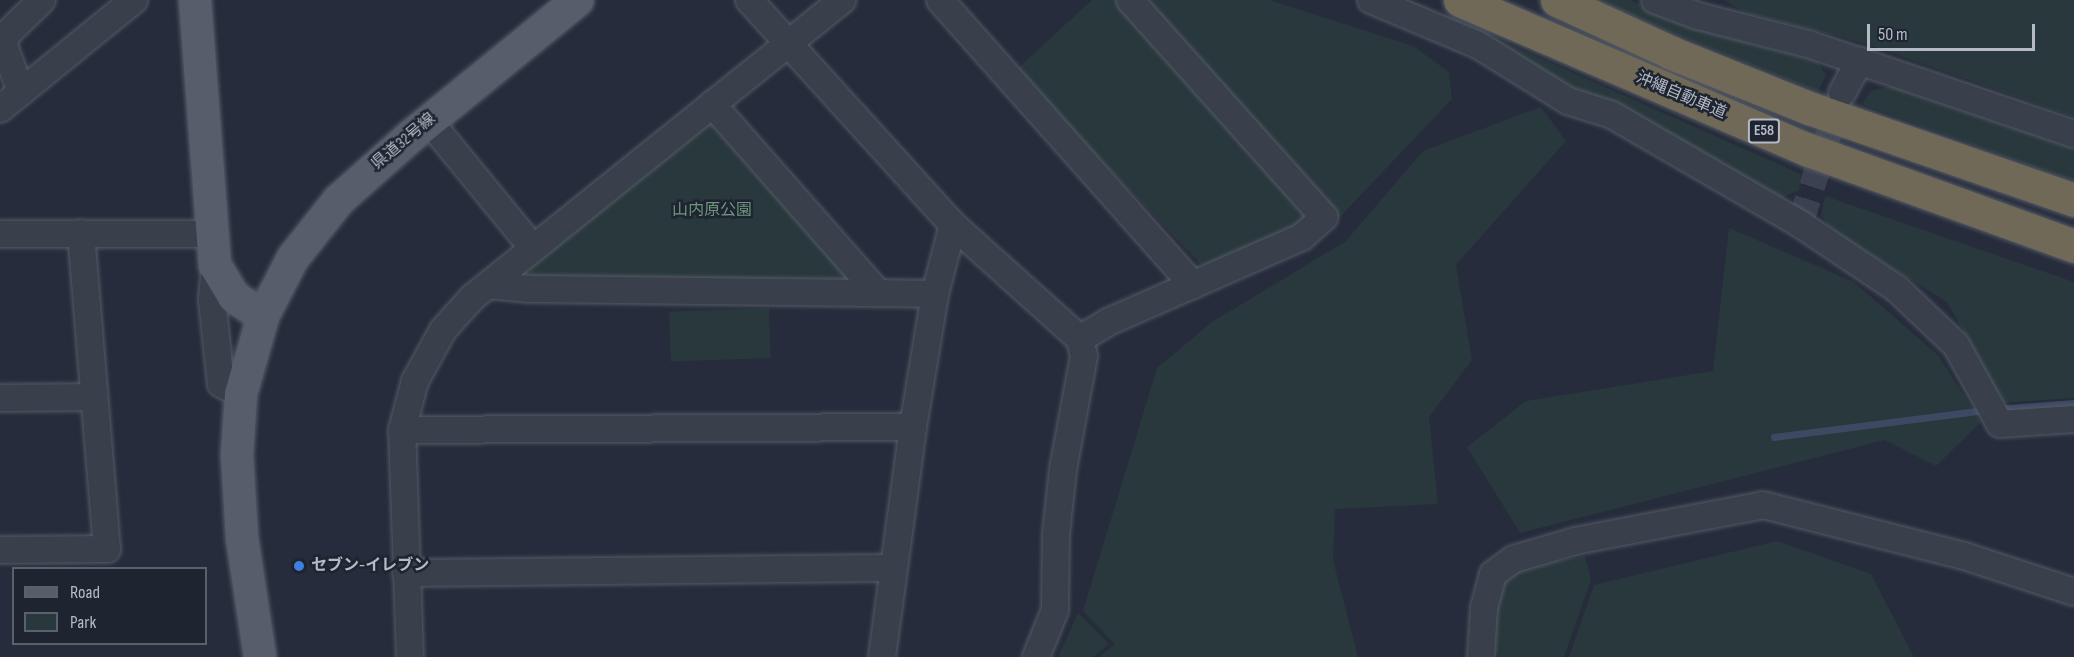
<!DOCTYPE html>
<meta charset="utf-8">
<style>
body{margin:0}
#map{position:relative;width:2074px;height:657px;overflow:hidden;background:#262c3b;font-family:"Sofia Sans Condensed","Noto Sans JP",sans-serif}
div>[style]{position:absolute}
.green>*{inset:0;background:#28383c;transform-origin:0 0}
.stream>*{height:7px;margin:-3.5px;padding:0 3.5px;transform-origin:3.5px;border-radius:3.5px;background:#3d4963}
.minor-tunnel>*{height:26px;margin-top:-13px;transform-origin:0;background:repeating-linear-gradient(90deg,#3b4150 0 26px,transparent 0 39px)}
.roads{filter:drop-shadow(0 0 2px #545a66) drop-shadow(0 0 2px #545a66)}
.minor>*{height:26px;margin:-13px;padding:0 13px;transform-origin:13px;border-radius:13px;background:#393f4b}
.major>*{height:32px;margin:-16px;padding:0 16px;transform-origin:16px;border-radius:16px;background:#575e6b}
.highway>*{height:33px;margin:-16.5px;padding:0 16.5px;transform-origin:16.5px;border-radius:16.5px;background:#716957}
.dots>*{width:16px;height:16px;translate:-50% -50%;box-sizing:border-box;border:3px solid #1e2430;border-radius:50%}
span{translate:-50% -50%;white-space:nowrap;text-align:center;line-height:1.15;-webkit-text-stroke:5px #1e2430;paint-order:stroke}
.shield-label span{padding:2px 4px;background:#1e2430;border:2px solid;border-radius:4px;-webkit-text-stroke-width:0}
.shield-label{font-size:15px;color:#b5bac7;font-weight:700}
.street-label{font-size:16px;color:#b5bac7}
.park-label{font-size:16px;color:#6e967c}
.poi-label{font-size:16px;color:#b5bac7;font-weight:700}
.left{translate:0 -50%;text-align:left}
.legend{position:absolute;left:12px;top:567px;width:195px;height:78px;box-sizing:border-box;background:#1e2430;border:2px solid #5a606c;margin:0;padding:8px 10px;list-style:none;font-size:18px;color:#b5bac7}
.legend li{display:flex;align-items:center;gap:12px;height:30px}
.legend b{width:30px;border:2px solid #5a606c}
.scale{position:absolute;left:1867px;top:24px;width:168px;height:27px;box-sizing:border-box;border:3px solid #b5bac7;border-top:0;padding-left:8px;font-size:18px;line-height:21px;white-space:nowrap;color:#b5bac7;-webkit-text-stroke:4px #1e2430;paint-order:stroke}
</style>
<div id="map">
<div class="green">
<i style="clip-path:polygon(1092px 0,1269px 0,1413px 46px,1449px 72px,1452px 99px,1339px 218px,1207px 271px,1015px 71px)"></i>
<i style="clip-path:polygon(1389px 0,1409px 0,1801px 174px,1799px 190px,1779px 199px,1769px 197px,1557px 80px)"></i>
<i style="clip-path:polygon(1593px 0,1630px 0,1708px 32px,1817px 61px,1826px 75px,1818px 92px)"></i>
<i style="clip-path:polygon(1724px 0,2074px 0,2074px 117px,1864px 43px,1744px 12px)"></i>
<i style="clip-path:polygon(1890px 86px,2074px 149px,2074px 182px,1862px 104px,1871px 91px)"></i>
<i style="clip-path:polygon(1541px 107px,1566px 141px,1456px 265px,1472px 360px,1429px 417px,1438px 504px,1335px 509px,1333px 560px,1358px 657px,1099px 657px,1115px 644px,1083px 611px,1157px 368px,1212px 322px,1346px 241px,1423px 151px)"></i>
<i style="clip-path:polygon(719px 109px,878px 293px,533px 278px,528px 266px)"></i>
<i style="clip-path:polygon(1825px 196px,2074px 282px,2074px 398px,2003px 403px,1947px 302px,1833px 232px,1821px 215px)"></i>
<i style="clip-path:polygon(1729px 228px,1854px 282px,1938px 355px,1981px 422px,1936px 466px,1885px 440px,1520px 533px,1467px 447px,1526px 401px,1713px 371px)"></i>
<i style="left:769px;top:308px;width:50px;height:100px;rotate:88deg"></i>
<i style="clip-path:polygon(1777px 541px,1871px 574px,1914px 657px,1569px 657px,1594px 585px)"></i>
<i style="clip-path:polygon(1585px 556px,1591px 580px,1564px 657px,1500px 657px,1489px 643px,1500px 583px,1519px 569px)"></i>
<i style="clip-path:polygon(1078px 613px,1109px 644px,1093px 657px,1058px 657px)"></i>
</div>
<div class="stream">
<i style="left:1996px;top:409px;width:78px;rotate:-4.4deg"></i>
<i style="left:1774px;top:437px;width:213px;rotate:-7.3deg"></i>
</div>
<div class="minor-tunnel">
<i style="left:1800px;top:224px;width:131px;rotate:-72.3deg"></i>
</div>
<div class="roads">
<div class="minor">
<i style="left:749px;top:0;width:304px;rotate:47.8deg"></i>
<i style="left:953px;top:225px;width:171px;rotate:41.9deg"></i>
<i style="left:1080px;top:339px;width:17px;rotate:77deg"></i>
<i style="left:1084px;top:356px;width:115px;rotate:100.5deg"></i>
<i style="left:1063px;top:469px;width:66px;rotate:96.1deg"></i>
<i style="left:1056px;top:535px;width:75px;rotate:90.8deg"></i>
<i style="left:1055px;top:610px;width:51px;rotate:112deg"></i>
<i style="left:940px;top:0;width:381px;rotate:48.4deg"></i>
<i style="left:1371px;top:0;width:116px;rotate:22.8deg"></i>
<i style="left:1478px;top:45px;width:106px;rotate:31.9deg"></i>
<i style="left:1568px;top:101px;width:46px;rotate:17.7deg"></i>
<i style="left:1612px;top:115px;width:217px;rotate:30.1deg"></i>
<i style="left:1800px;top:224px;width:117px;rotate:33.8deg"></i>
<i style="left:1897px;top:289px;width:81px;rotate:43.5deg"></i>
<i style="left:1956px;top:345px;width:90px;rotate:60.9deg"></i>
<i style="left:2000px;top:424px;width:74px;rotate:-3.9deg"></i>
<i style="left:1655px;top:0;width:46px;rotate:20.4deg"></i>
<i style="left:1698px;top:16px;width:114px;rotate:14.3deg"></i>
<i style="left:1808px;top:44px;width:281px;rotate:18.7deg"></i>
<i style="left:21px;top:92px;width:49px;rotate:-110.3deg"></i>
<i style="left:4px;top:46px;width:11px;rotate:-80deg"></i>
<i style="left:6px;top:35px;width:50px;rotate:-44.2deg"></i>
<i style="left:1842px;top:93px;width:37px;rotate:-61deg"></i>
<i style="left:712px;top:104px;width:252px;rotate:48.7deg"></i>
<i style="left:0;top:109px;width:173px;rotate:-39.1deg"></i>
<i style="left:429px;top:121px;width:164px;rotate:50.7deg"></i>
<i style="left:0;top:234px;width:211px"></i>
<i style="left:215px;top:265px;width:35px;rotate:95deg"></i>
<i style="left:212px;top:300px;width:84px;rotate:83.9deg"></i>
<i style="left:221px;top:384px;width:22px;rotate:27deg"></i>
<i style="left:488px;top:285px;width:42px;rotate:5.4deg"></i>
<i style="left:530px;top:289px;width:405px;rotate:0.7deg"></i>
<i style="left:1080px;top:339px;width:33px;rotate:-31deg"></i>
<i style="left:1108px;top:322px;width:212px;rotate:-23.7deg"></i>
<i style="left:1302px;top:237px;width:30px;rotate:-42deg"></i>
<i style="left:1324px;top:217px;width:291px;rotate:-131.8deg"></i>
<i style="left:0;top:398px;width:93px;rotate:-0.6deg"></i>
<i style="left:402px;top:430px;width:511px;rotate:-0.34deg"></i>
<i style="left:0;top:550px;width:107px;rotate:-0.5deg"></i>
<i style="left:107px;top:549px;width:317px;rotate:-94.7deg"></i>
<i style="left:406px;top:573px;width:486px;rotate:-0.6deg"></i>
<i style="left:410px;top:657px;width:227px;rotate:-92deg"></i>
<i style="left:402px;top:430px;width:51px;rotate:-75.1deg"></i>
<i style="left:415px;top:381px;width:58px;rotate:-61.2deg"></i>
<i style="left:443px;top:330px;width:45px;rotate:-47.7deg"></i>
<i style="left:473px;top:297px;width:474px;rotate:-38.8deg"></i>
<i style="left:882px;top:657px;width:232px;rotate:-82.3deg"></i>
<i style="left:913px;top:427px;width:135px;rotate:-80.6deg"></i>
<i style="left:935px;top:294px;width:71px;rotate:-75.4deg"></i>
<i style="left:1481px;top:657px;width:49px;rotate:-86.5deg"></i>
<i style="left:1484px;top:608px;width:35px;rotate:-75deg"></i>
<i style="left:1493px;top:574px;width:26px;rotate:-36deg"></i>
<i style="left:1514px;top:559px;width:64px;rotate:-16.4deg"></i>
<i style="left:1575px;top:541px;width:191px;rotate:-10.8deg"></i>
<i style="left:1763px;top:505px;width:207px;rotate:14.2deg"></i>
<i style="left:1964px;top:556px;width:116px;rotate:18.1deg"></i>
</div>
<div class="major">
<i style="left:195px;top:0;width:266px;rotate:85.7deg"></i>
<i style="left:215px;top:265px;width:37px;rotate:59deg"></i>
<i style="left:234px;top:297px;width:35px;rotate:33deg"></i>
<i style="left:260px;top:657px;width:120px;rotate:-98.6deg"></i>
<i style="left:242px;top:538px;width:83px;rotate:-93.4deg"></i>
<i style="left:237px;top:455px;width:61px;rotate:-86.2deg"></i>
<i style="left:241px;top:394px;width:81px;rotate:-74.2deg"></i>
<i style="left:263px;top:316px;width:65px;rotate:-62.7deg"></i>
<i style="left:293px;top:258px;width:74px;rotate:-51.6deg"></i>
<i style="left:339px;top:200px;width:96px;rotate:-41.6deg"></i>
<i style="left:411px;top:136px;width:215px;rotate:-39.2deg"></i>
</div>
<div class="highway">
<i style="left:1460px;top:0;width:380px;rotate:23.3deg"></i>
<i style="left:1809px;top:150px;width:282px;rotate:19.9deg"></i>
<i style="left:1557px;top:0;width:127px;rotate:24.7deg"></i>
<i style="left:1672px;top:53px;width:148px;rotate:21.9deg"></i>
<i style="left:1809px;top:108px;width:281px;rotate:19.1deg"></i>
</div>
</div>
<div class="dots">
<i style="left:299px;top:566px;background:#3f7fe0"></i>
</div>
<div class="shield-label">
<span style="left:1764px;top:131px">E58</span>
</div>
<div class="street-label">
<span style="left:1681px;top:96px;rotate:23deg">沖縄自動車道</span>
<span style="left:404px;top:142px;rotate:-40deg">県道32号線</span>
</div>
<div class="park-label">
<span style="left:712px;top:211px">山内原公園</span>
</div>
<div class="poi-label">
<span class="left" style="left:311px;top:566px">セブン-イレブン</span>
</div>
<ul class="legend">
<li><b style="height:8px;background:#575e6b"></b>Road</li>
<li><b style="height:16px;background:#28383c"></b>Park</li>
</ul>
<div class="scale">50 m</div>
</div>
